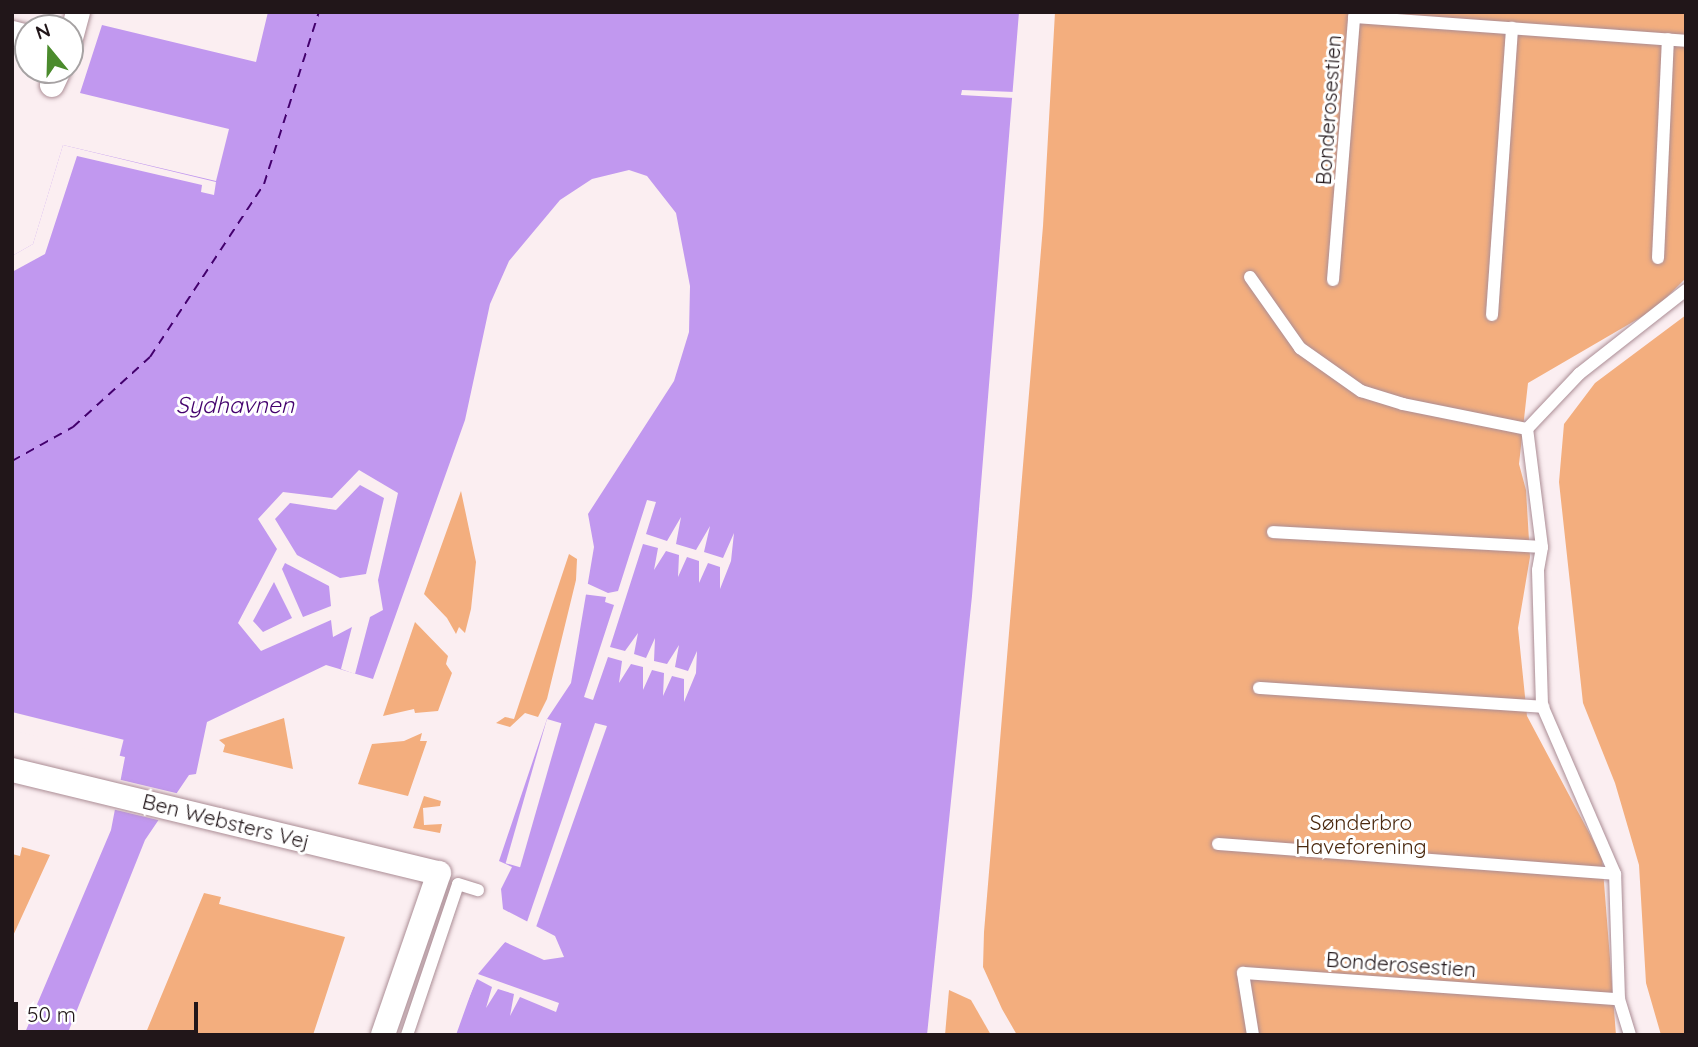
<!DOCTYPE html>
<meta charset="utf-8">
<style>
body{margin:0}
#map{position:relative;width:1698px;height:1047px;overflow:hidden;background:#fbeef1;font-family:Quicksand,sans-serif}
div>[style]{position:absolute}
.green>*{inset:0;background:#f3ae7e}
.water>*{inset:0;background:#c198ef}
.pier>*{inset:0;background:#fbeef1;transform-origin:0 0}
.ferry>*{height:2px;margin-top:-1px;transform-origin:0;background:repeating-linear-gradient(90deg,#43006d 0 9px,transparent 0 16px)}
.roads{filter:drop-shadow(0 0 2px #ab8d95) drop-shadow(0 0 2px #ab8d95)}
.lane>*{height:12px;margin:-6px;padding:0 6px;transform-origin:6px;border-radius:6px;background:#fff}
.street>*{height:24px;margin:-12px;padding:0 12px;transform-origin:12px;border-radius:12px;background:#fff}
span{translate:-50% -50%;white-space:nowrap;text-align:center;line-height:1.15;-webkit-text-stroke:6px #fff;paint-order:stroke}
.street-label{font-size:21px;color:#211619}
.park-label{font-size:21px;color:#4a280e}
.water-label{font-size:23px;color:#43006d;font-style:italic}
.frame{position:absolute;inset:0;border:14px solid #211619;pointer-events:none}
.north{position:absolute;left:14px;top:14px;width:70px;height:70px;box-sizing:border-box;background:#fff;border:2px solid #a6a2a3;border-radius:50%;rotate:341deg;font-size:19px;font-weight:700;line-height:28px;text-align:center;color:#211619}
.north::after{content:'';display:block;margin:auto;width:24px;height:32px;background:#4b8b2d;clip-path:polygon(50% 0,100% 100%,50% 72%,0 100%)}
.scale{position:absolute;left:14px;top:1002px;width:184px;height:32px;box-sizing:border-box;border:4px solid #211619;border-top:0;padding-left:9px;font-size:21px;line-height:24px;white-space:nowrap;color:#211619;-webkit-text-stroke:5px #fff;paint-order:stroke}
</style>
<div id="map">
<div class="green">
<i style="clip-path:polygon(1055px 12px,1686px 12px,1686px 278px,1655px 309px,1528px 383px,1519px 464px,1526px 490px,1530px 557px,1518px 628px,1527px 716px,1602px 857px,1616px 1035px,1017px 1035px,1002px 1009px,983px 967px,984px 932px,1043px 226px)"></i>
<i style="clip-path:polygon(1686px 315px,1686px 1035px,1661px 1035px,1646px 983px,1639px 865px,1615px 783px,1583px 703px,1559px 482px,1564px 424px,1595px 383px)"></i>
<i style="clip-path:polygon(461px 491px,476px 562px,471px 609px,465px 633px,459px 627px,456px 634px,447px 618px,424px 594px)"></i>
<i style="clip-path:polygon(569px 554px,577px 559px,576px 580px,547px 699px,538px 717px,525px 713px,510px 727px,496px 723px,505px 717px,514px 719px)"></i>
<i style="clip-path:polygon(415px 622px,448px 656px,446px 664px,452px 673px,438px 711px,415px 713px,414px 709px,383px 716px)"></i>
<i style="clip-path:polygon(284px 718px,293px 769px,223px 752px,225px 745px,219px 740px)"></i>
<i style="clip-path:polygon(422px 733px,420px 741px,427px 741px,408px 796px,358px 784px,372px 744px,404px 741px)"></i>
<i style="clip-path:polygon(424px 796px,441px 801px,440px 806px,423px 808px,424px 825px,442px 824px,440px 833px,413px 828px)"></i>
<i style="clip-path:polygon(22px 847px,50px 855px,12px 938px,12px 854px,20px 856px)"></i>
<i style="clip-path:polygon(204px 893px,221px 897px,219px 904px,345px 937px,313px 1035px,145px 1035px)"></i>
<i style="clip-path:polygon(949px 990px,971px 1000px,991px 1035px,945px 1035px)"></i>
</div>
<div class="water">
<i style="clip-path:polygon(268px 12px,1019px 12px,972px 596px,927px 1035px,456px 1035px,481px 965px,505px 942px,544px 960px,564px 957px,555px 936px,503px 909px,501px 889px,512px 867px,499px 861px,547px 719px,571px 683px,594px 547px,588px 514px,674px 381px,689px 332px,690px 286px,676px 213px,647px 176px,629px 170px,592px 179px,560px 200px,509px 261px,490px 304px,465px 420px,373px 679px,326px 665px,207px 722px,196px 774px,189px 775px,145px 840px,67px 1035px,24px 1035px,111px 830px,125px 757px,12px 730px,12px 256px,33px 244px,63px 145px,216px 181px,229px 129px,80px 93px,102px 25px,256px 62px)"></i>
</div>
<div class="pier">
<i style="clip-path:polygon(962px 90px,1015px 92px,1014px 98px,961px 95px)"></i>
<i style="clip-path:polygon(63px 145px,216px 182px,214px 195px,201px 192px,202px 185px,77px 156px,45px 254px,12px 272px,12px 256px,33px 244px)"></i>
<i style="clip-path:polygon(evenodd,359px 470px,398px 493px,378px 580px,383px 610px,370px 617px,355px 674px,341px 669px,352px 627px,333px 637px,331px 620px,261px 651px,238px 623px,277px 549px,258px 519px,283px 492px,332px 498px,359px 470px,360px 485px,384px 498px,366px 574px,340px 578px,297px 555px,275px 519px,290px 503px,336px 510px,360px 485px,359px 470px,285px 563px,329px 586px,331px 606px,303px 617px,282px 569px,285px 563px,359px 470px,274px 582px,292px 618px,263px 632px,253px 621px,274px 582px)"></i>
<i style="clip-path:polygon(647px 500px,656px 502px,646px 534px,667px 541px,681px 517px,676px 544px,696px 550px,710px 526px,704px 552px,723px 558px,734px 533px,731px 561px,720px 589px,720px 567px,708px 563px,699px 583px,699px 561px,687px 557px,678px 577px,679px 555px,666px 551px,654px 570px,658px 548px,643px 544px,610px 647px,625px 651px,638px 633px,634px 654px,646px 658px,655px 638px,654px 661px,667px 664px,679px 645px,675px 667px,688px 671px,697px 651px,696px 673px,684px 702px,684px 679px,672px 676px,663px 696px,664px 673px,652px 670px,643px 690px,643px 667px,631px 664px,619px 683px,622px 661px,608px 657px,593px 700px,584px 697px,614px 605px,605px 602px,606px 597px,582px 594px,584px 582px,608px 593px,618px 591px)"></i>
<i style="left:12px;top:712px;width:115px;height:18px;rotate:14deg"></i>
<i style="left:547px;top:719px;width:15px;height:150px;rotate:16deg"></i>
<i style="clip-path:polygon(595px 723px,607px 726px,536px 927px,527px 922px)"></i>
<i style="clip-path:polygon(117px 779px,180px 794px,162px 821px,112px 809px)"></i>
<i style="clip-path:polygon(502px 941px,505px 942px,478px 974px,559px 1003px,556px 1012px,520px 997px,510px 1016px,514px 994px,498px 989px,486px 1008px,492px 987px,477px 979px,453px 1035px,478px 964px)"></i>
</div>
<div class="ferry">
<i style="left:12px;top:461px;width:70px;rotate:-29.1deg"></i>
<i style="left:73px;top:427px;width:104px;rotate:-42.3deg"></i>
<i style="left:150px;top:357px;width:207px;rotate:-56.6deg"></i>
<i style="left:264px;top:184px;width:181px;rotate:-72.3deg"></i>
</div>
<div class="roads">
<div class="lane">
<i style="left:1658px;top:258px;width:219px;rotate:-87.4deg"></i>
<i style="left:1250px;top:277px;width:87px;rotate:54.8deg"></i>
<i style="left:1300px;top:348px;width:75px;rotate:35.2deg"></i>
<i style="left:1361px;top:391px;width:44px;rotate:17.2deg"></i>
<i style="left:1403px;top:404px;width:126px;rotate:11.4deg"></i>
<i style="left:1333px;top:280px;width:264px;rotate:-85.4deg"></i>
<i style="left:1354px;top:17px;width:333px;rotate:4.1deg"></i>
<i style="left:1492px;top:315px;width:288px;rotate:-86deg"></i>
<i style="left:1273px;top:532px;width:269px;rotate:3.2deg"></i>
<i style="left:1259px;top:688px;width:285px;rotate:3.8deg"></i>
<i style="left:1218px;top:844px;width:398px;rotate:4.3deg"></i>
<i style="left:407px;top:1035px;width:159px;rotate:-71.3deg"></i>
<i style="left:458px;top:884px;width:21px;rotate:17deg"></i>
<i style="left:1253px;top:1035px;width:63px;rotate:-99.2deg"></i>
<i style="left:1243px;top:973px;width:377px;rotate:4deg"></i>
<i style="left:1630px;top:1035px;width:38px;rotate:-107deg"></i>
<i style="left:1619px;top:999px;width:125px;rotate:-91.8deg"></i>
<i style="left:1615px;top:874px;width:184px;rotate:-113.4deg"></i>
<i style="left:1542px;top:705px;width:135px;rotate:-91.7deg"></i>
<i style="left:1538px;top:570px;width:23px;rotate:-80deg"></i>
<i style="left:1542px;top:547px;width:119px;rotate:-97.2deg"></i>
<i style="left:1527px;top:429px;width:76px;rotate:-46.6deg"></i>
<i style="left:1579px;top:374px;width:136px;rotate:-38.1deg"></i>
</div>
<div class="street">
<i style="left:12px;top:33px;width:16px;rotate:14deg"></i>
<i style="left:70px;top:42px;width:31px;rotate:-75deg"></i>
<i style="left:52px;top:85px;width:17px;rotate:-65deg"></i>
<i style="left:12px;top:770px;width:439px;rotate:13.6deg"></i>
<i style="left:439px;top:873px;width:171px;rotate:109.1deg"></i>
</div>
</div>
<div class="street-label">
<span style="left:1328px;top:110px;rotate:-86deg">Bonderosestien</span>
<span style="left:226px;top:821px;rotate:14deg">Ben Websters Vej</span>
<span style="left:1401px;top:964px;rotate:4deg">Bonderosestien</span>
</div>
<div class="park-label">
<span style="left:1361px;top:834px">Sønderbro<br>Haveforening</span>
</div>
<div class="water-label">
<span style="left:235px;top:405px">Sydhavnen</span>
</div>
<div class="frame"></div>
<div class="north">N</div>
<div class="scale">50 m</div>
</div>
